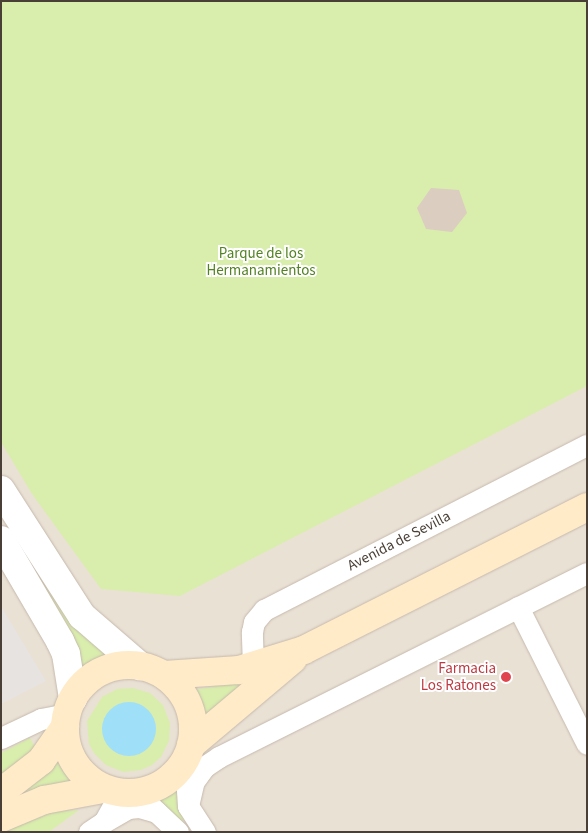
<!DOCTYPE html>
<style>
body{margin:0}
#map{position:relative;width:588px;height:833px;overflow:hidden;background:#f5f0e8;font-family:"Source Sans 3",sans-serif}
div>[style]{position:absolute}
.residential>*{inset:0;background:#eae1d5;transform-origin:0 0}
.green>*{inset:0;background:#d9edad}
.parking>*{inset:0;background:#e6e3e0}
.water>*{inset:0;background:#9fdff8}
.round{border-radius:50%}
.building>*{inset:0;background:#dbcdbf}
.roads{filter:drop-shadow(0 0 1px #c5b9ac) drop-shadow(0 0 1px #c5b9ac)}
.minor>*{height:21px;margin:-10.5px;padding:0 10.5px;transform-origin:10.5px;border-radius:10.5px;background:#fff}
.tertiary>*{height:28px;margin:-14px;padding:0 14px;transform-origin:14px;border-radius:14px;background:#fff}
.secondary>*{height:28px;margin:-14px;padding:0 14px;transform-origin:14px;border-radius:14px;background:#ffebc8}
.secondary>.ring{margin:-14px;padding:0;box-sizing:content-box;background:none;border:28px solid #ffebc8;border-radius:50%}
.dots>*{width:14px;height:14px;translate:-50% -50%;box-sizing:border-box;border:2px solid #fff;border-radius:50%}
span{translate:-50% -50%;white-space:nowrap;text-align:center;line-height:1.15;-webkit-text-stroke:4px #fff;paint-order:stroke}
.park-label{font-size:15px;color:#538222}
.street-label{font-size:15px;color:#4a3f36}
.health-label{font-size:15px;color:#be3a42}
.right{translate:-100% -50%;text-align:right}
.frame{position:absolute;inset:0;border:2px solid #4a3f36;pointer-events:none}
</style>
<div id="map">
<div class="residential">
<i style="left:1px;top:1px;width:586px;height:831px"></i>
</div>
<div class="green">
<i style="clip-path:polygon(1px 1px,587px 1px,587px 386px,180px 596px,101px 589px,32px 494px,1px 442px)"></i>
<i style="clip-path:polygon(30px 563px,71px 622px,116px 656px,82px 672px)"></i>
<i style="clip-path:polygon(245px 682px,204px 723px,202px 709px,192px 690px)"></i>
<i style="clip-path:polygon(evenodd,133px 688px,150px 693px,163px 705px,170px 723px,169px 741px,161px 757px,152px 765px,141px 770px,123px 772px,106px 765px,94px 753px,89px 744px,87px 721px,102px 697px,117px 689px,133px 688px,128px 702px,155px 722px,156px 730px,149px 747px,130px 756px,121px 755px,116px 706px,128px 702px)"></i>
<i style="clip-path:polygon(30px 738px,36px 749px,1px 780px,1px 753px)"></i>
<i style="clip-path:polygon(59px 756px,64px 770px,74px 781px,1px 803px)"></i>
<i style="clip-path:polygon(177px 789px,185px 819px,181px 822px,156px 800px)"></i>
<i style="clip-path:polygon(79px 810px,49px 832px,1px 832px,54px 812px)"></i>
</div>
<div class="parking">
<i style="clip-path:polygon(1px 606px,46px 681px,1px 704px)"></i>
</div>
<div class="water">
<i class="round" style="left:102px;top:702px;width:54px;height:54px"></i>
</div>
<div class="building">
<i style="clip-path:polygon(431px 188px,459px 190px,467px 213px,452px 232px,426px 229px,417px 208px)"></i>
</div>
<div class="roads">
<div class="minor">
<i style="left:518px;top:607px;width:153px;rotate:63.3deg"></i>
<i style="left:253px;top:666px;width:34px;rotate:-92deg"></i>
<i style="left:252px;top:632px;width:10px;rotate:-79deg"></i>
<i style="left:254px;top:622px;width:16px;rotate:-50deg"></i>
<i style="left:264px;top:610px;width:363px;rotate:-27.1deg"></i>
<i style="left:1px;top:738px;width:44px;rotate:-25.4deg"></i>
<i style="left:41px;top:719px;width:25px;rotate:-11deg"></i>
<i style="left:185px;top:760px;width:46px;rotate:86.3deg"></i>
<i style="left:188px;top:806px;width:31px;rotate:57deg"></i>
<i style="left:146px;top:802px;width:44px;rotate:43.2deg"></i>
<i style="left:188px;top:806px;width:26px;rotate:-77deg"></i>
<i style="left:194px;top:781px;width:17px;rotate:-54deg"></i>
<i style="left:204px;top:767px;width:18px;rotate:-34deg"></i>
<i style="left:219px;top:757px;width:411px;rotate:-26.6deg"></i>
<i style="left:104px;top:822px;width:28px;rotate:-30deg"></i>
<i style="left:128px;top:808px;width:11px;rotate:-5deg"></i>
<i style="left:139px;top:807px;width:18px;rotate:16deg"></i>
<i style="left:89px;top:832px;width:18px;rotate:-34deg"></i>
<i style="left:104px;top:822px;width:33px;rotate:-61deg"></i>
</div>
<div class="tertiary">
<i style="left:1px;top:490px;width:150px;rotate:57.3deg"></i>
<i style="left:82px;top:616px;width:77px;rotate:40.8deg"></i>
<i style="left:1px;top:540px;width:117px;rotate:59.7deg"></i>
<i style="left:60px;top:641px;width:14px;rotate:65deg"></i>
<i style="left:66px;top:654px;width:45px;rotate:81deg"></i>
</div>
<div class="secondary">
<i class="ring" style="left:65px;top:665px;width:100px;height:100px"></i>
<i style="left:164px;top:675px;width:75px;rotate:-3.8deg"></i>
<i style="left:239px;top:670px;width:68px;rotate:-17.1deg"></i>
<i style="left:304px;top:650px;width:317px;rotate:-26.8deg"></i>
<i style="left:191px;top:745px;width:133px;rotate:-40.1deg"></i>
<i style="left:1px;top:792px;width:51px;rotate:-37.8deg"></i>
<i style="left:41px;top:761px;width:42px;rotate:-54.8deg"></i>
<i style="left:1px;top:818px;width:47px;rotate:-22.7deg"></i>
<i style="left:44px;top:800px;width:60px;rotate:-10.6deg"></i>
</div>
</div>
<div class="dots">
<i style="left:506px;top:677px;background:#e0444e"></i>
</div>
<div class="park-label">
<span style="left:261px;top:262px">Parque de los<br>Hermanamientos</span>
</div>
<div class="street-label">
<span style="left:399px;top:541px;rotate:-27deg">Avenida de Sevilla</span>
</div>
<div class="health-label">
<span class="right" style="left:496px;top:677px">Farmacia<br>Los Ratones</span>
</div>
<div class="frame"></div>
</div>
